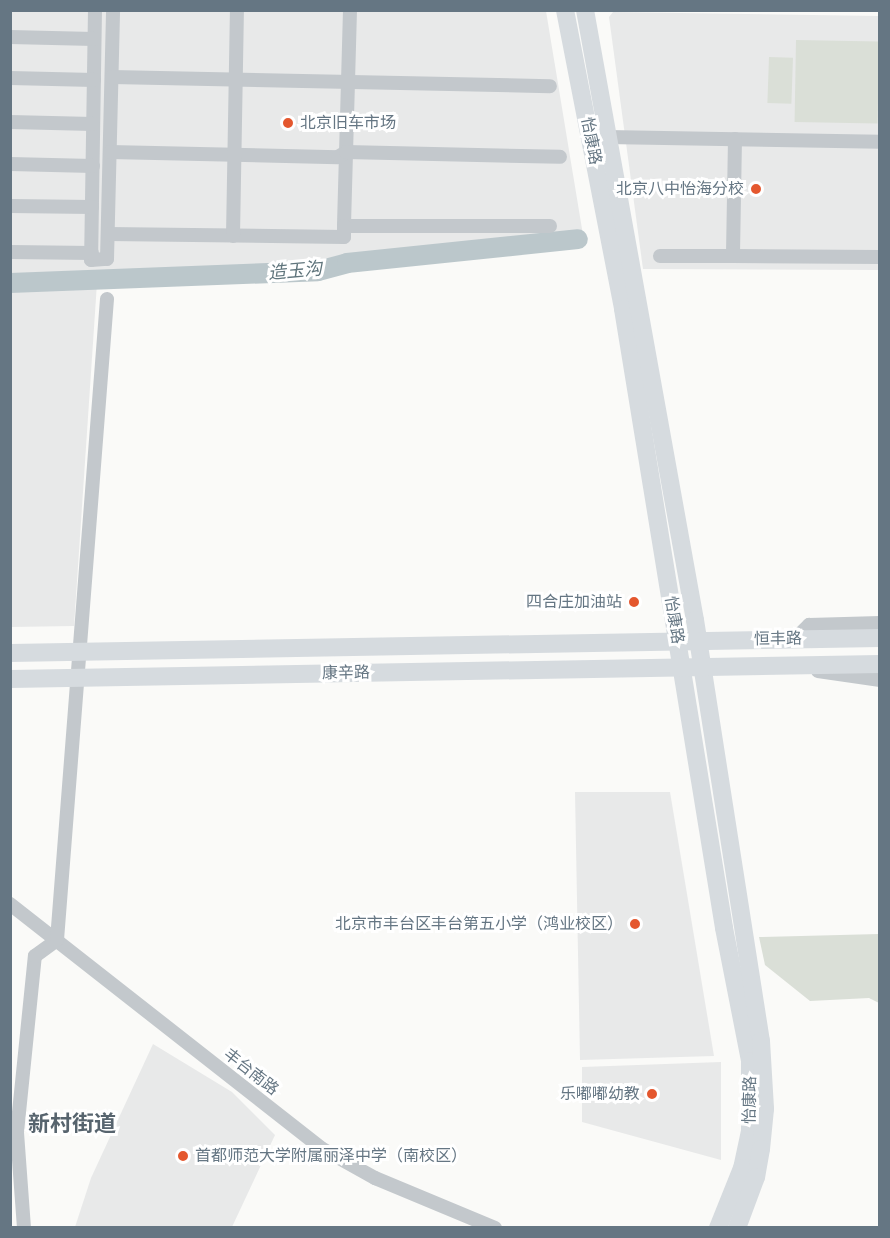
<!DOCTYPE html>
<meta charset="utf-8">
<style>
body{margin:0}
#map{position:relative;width:890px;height:1238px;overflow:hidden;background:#fafaf8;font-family:Helvetica,"Noto Sans SC",sans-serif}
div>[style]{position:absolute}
.built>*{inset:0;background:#e8e9e9}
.green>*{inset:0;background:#dadfd7;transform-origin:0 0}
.river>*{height:20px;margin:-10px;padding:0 10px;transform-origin:10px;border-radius:10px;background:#bbc7cb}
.minor>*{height:14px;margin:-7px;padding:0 7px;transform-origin:7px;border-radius:7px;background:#c3c8cc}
.major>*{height:18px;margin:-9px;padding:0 9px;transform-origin:9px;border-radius:9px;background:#d6dbdf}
.dots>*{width:16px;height:16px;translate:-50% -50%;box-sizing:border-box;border:3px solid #fff;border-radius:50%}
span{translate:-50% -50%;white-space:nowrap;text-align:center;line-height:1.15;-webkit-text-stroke:6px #fff;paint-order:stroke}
.poi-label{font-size:16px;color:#657683}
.left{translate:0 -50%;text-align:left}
.right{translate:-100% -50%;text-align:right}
.street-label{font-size:16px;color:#657683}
.water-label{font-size:18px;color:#60757c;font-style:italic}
.district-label{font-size:22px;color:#57646e;font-weight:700}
.frame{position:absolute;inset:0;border:12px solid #657683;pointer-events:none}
</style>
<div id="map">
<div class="built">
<i style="clip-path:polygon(11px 11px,546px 11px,583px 235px,346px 255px,321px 265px,11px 281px)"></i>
<i style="clip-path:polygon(613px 12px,879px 16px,879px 270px,643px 269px,609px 17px)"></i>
<i style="clip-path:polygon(97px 283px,74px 626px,11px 627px,11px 288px)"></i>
<i style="clip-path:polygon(575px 792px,670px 792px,714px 1056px,580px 1060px)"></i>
<i style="clip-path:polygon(153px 1044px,232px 1092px,275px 1135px,232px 1227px,75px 1227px,91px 1178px)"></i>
<i style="clip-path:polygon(721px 1062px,721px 1160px,582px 1122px,582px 1067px)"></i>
</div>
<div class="green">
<i style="left:796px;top:40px;width:83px;height:82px;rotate:1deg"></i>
<i style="left:769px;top:57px;width:24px;height:46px;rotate:2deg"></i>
<i style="clip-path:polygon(879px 934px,879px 1003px,869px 998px,810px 1001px,765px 965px,759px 937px)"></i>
</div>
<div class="river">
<i style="left:10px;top:283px;width:308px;rotate:-2.2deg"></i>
<i style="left:318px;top:271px;width:30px;rotate:-15deg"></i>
<i style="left:347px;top:263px;width:232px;rotate:-5.9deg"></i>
</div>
<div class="minor">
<i style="left:95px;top:10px;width:250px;rotate:90.9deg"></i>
<i style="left:91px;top:260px;width:16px;rotate:-4deg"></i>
<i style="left:107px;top:259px;width:249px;rotate:-88.6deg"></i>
<i style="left:350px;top:10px;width:216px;rotate:91.6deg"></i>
<i style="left:344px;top:226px;width:206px"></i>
<i style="left:10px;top:37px;width:84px;rotate:1.4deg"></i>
<i style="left:112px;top:77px;width:438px;rotate:1.2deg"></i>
<i style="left:10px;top:78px;width:84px;rotate:1.4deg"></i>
<i style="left:10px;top:122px;width:83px;rotate:1.4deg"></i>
<i style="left:607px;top:137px;width:273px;rotate:1deg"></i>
<i style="left:735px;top:139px;width:117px;rotate:91deg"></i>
<i style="left:733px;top:256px;width:147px;rotate:0.4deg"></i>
<i style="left:110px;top:152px;width:228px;rotate:1.3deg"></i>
<i style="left:338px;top:157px;width:9px;rotate:-32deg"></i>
<i style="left:346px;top:152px;width:214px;rotate:1.3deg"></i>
<i style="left:10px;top:164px;width:83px;rotate:1.4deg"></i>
<i style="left:10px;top:206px;width:82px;rotate:0.7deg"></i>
<i style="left:108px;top:234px;width:236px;rotate:0.7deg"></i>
<i style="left:344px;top:237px;width:11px;rotate:-90deg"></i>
<i style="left:233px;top:236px;width:226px;rotate:-89deg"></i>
<i style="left:10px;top:252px;width:82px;rotate:0.7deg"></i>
<i style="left:660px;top:256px;width:73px"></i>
<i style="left:795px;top:639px;width:20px;rotate:-45deg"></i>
<i style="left:809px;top:625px;width:71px;rotate:-1.6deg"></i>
<i style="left:818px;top:671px;width:63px;rotate:8.3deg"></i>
<i style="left:10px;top:904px;width:395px;rotate:38.1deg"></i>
<i style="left:321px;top:1148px;width:62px;rotate:29.1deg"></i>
<i style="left:375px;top:1178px;width:130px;rotate:22.6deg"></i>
<i style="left:24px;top:1228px;width:96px;rotate:-94.2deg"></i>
<i style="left:17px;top:1132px;width:177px;rotate:-84.2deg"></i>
<i style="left:35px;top:956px;width:27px;rotate:-36deg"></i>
<i style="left:57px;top:940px;width:643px;rotate:-85.54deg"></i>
</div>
<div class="major">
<i style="left:565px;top:10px;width:305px;rotate:79deg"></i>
<i style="left:623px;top:309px;width:627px;rotate:80.73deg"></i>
<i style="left:724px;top:928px;width:136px;rotate:78.9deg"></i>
<i style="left:750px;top:1061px;width:70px;rotate:90deg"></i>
<i style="left:750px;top:1131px;width:38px;rotate:102deg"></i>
<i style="left:742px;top:1168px;width:65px;rotate:111.8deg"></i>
<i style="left:585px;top:10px;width:620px;rotate:79.78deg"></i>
<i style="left:695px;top:620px;width:426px;rotate:81.1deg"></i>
<i style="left:761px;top:1041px;width:68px;rotate:86.6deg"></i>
<i style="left:765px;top:1109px;width:40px;rotate:95.7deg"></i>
<i style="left:761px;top:1149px;width:28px;rotate:100deg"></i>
<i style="left:756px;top:1177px;width:54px;rotate:110.4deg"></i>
<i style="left:10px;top:653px;width:870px;rotate:-0.99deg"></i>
<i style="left:10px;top:679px;width:870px;rotate:-0.99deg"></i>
</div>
<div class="dots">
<i style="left:288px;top:123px;background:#e4572e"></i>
<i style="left:756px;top:189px;background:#e4572e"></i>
<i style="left:634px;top:602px;background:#e4572e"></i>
<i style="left:635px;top:924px;background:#e4572e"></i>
<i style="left:652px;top:1094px;background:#e4572e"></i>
<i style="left:183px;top:1156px;background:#e4572e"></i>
</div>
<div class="poi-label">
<span class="left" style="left:300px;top:123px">北京旧车市场</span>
<span class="right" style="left:744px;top:189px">北京八中怡海分校</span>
<span class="right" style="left:622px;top:602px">四合庄加油站</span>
<span class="right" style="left:623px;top:924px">北京市丰台区丰台第五小学（鸿业校区）</span>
<span class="right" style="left:640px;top:1094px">乐嘟嘟幼教</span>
<span class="left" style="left:195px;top:1156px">首都师范大学附属丽泽中学（南校区）</span>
</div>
<div class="street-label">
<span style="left:591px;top:141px;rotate:79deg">怡康路</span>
<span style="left:674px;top:620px;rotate:81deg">怡康路</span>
<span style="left:778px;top:639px;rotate:-1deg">恒丰路</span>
<span style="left:346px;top:673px;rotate:-1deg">康辛路</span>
<span style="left:251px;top:1072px;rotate:38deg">丰台南路</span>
<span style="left:750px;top:1100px;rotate:-89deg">怡康路</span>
</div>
<div class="water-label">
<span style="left:295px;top:271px;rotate:-5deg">造玉沟</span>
</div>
<div class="district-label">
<span style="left:72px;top:1124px">新村街道</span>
</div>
<div class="frame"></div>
</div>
